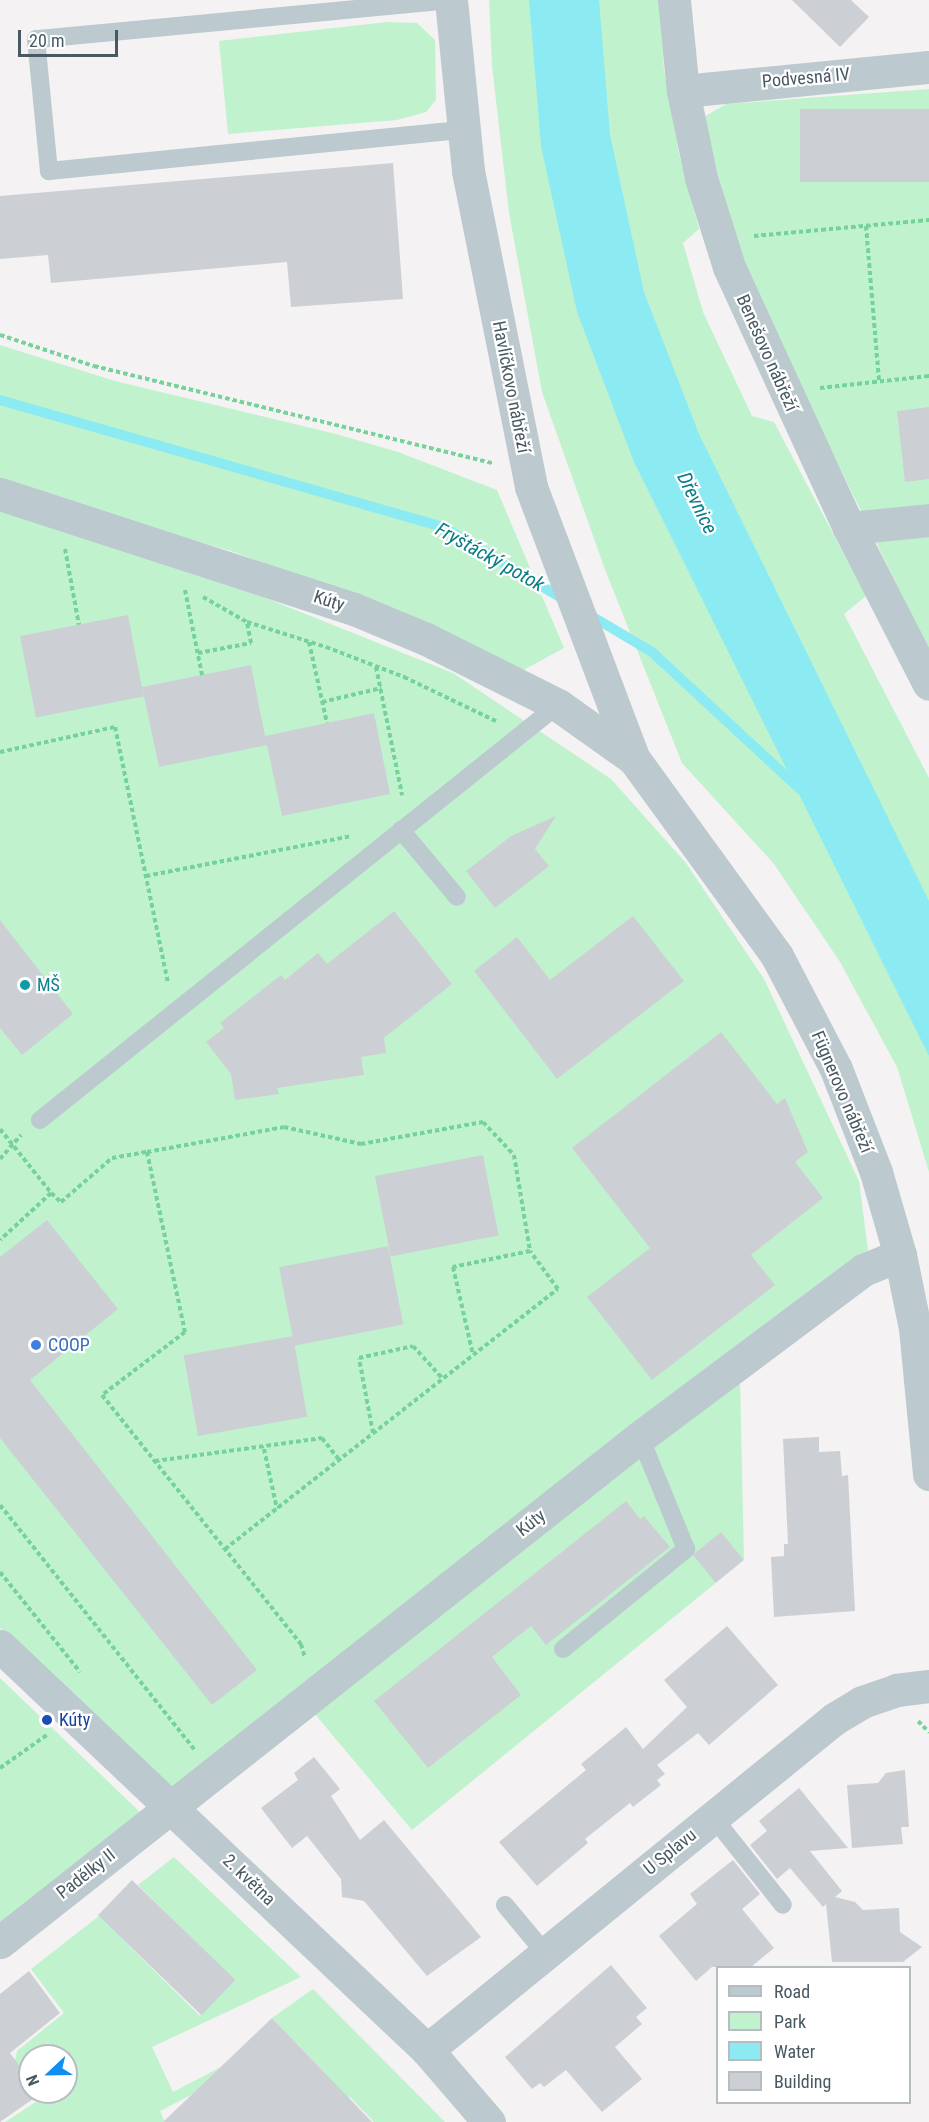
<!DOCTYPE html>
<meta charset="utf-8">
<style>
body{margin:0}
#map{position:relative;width:929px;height:2122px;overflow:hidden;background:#f4f2f2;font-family:"Roboto Condensed",sans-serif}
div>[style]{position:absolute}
.green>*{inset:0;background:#c0f3cd}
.water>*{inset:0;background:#8beaf2}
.stream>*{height:10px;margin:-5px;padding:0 5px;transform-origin:5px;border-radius:5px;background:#8beaf2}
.building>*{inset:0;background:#ccd0d5;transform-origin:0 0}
.path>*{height:4px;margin-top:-2px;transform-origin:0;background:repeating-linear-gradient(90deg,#75d399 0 4.5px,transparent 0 7.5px)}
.service>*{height:18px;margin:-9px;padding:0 9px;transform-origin:9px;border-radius:9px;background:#bcc9cf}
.minor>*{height:33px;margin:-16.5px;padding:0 16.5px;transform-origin:16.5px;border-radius:16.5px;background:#bcc9cf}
.tertiary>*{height:33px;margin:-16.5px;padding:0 16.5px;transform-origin:16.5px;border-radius:16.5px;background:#bcc9cf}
.dots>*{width:16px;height:16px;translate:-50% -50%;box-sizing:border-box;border:3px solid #fff;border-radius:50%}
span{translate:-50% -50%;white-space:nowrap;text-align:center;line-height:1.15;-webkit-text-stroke:4.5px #fff;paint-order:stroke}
.street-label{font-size:18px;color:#485961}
.culture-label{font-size:18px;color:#0d838f}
.left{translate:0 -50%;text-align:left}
.shop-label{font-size:18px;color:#366cbe}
.transit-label{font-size:18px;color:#164399}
.water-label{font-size:20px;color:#087c87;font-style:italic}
.legend{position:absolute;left:716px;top:1966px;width:195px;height:138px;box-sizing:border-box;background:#fff;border:2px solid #b6bdc0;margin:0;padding:8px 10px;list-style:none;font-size:18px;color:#485961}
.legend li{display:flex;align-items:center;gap:12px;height:30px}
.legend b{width:30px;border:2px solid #b6bdc0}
.north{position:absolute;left:18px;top:2044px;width:60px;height:60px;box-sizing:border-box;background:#fff;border:2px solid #b6bdc0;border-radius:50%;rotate:248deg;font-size:16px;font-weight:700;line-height:24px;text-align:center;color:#485961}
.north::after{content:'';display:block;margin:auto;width:21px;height:27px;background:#108ff1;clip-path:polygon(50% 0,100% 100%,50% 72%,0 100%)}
.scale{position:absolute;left:18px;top:30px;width:100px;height:27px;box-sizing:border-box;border:3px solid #485961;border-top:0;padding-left:8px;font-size:18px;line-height:21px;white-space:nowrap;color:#485961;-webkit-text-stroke:4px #fff;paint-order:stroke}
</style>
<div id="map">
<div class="green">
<i style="clip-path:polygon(489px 0,659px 0,664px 70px,679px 154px,699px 229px,683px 243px,703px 312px,752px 416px,774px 422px,866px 596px,844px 614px,929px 778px,929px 1172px,897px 1067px,840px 962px,774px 864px,682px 763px,604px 567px,542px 392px,509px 213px,492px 66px)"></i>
<i style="clip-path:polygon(387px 22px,417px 23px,435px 40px,436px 100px,426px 112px,397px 120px,228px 134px,219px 41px)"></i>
<i style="clip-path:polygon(929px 89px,929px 651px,738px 258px,704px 117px,726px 104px)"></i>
<i style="clip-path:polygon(0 345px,115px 381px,336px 434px,398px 452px,497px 490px,564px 648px,516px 674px,410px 615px,231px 551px,0 484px)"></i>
<i style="clip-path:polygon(0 510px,258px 595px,453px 673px,611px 779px,686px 863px,764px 979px,859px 1181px,871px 1273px,187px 1801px,0 1628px)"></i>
<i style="clip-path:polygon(740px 1378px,744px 1560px,412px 1830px,314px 1713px)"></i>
<i style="clip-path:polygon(0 1678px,143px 1815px,0 1929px)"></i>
<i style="clip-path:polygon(174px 1857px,301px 1977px,152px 2047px,173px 2092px,219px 2068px,243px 2094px,222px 2079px,160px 2111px,165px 2122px,5px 2122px,42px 2098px,39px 2092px,66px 2092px,66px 2056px,30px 2056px,30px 2080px,15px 2061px,17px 2051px,64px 2013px,31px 1969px,99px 1916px,200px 2016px,235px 1981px,138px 1885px)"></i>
<i style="clip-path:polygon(313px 1989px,445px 2122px,374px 2122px,350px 2097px,299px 2122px,292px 2106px,326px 2074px,272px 2018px)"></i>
</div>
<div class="water">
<i style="clip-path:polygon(529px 0,599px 0,610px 135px,644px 292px,699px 434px,929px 901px,929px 1056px,634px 462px,577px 312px,541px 146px)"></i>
</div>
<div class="stream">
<i style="left:0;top:400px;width:463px;rotate:16deg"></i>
<i style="left:445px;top:528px;width:140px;rotate:31deg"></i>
<i style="left:588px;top:614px;width:74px;rotate:30.7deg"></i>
<i style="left:652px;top:652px;width:202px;rotate:42.8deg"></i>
</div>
<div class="building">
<i style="clip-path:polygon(792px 0,851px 0,869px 17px,840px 47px)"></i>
<i style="left:929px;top:109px;width:73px;height:129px;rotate:90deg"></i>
<i style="clip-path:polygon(393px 163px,403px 299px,291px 307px,287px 262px,51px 283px,48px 255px,0 259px,0 196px)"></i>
<i style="clip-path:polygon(929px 407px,929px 479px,905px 482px,897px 411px)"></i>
<i style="left:128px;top:615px;width:83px;height:110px;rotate:79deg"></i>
<i style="clip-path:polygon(251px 665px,265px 736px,374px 713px,390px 794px,282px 816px,267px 745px,159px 767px,142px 687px)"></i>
<i style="clip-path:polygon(556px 816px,535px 849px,549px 866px,495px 908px,466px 871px,511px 836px)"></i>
<i style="clip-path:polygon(394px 911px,452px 984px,384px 1038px,386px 1053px,361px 1057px,364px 1075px,277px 1088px,279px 1094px,235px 1100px,231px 1074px,206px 1042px,224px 1028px,220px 1023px,281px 975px,285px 980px,318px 953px,327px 964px)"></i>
<i style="clip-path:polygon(633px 916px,684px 981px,557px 1079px,474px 971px,517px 937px,550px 980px)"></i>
<i style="clip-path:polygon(0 920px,73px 1014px,22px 1055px,0 1028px)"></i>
<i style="clip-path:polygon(721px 1032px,777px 1104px,785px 1098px,808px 1152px,795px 1162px,823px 1198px,751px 1255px,775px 1285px,652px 1380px,587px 1297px,650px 1248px,572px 1148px)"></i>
<i style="left:483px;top:1155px;width:82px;height:110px;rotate:79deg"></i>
<i style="clip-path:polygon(47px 1220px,118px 1309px,30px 1380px,257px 1670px,212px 1705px,0 1438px,0 1257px)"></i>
<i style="left:388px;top:1246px;width:80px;height:111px;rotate:79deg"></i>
<i style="left:293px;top:1336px;width:82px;height:111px;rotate:80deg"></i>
<i style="clip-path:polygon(819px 1437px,819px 1452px,840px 1451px,842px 1476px,848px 1475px,855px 1611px,774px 1617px,771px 1557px,784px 1556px,784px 1544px,788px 1544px,783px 1439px)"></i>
<i style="clip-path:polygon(626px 1501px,640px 1519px,644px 1516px,670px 1547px,546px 1645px,531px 1626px,492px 1657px,521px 1695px,428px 1768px,374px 1701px)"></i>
<i style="left:721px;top:1532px;width:36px;height:36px;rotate:51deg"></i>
<i style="clip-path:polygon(727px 1626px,778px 1685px,709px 1745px,698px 1733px,657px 1765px,665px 1774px,657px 1780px,661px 1785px,633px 1807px,630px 1803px,585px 1839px,588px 1843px,537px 1886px,499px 1842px,586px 1770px,581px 1764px,626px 1727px,643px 1749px,687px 1707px,664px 1680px)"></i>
<i style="clip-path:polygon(314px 1757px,340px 1789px,331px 1796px,360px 1840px,384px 1820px,481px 1937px,427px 1976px,364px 1901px,342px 1897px,341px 1879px,307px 1836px,292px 1848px,261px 1808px,298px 1780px,294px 1773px)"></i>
<i style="clip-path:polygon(905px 1770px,909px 1827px,901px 1827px,903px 1844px,852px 1848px,847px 1785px,878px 1783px,886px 1773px)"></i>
<i style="clip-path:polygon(799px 1788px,848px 1848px,810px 1851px,842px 1891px,835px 1897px,855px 1902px,863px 1910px,899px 1908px,900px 1932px,922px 1947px,903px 1962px,832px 1962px,826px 1904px,823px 1907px,790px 1868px,777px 1879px,750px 1845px,767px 1831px,759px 1821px)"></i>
<i style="clip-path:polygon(733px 1860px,760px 1894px,742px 1909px,774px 1948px,751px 1967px,712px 1967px,696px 1981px,659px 1936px,697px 1904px,690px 1894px)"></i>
<i style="left:132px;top:1880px;width:144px;height:49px;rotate:44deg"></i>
<i style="clip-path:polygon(611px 1965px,647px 2008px,636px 2017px,642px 2024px,615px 2047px,642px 2079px,602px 2112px,566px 2070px,544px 2087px,540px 2083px,532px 2089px,505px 2057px)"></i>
<i style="clip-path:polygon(29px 1971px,60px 2013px,10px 2053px,30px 2080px,30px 2092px,40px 2094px,0 2122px,0 1994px)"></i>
<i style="clip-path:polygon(272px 2018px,372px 2122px,163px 2122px)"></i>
</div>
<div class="path">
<i style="left:866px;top:226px;width:156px;rotate:85.2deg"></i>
<i style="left:754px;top:236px;width:176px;rotate:-5.2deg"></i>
<i style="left:0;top:335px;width:99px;rotate:18.3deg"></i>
<i style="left:94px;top:366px;width:410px;rotate:13.7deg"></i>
<i style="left:820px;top:388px;width:110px;rotate:-6.3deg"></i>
<i style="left:65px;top:549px;width:77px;rotate:79.6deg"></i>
<i style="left:185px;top:590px;width:87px;rotate:78.7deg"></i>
<i style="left:203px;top:597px;width:51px;rotate:29.6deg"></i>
<i style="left:247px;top:622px;width:83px;rotate:17.6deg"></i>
<i style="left:326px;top:647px;width:84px;rotate:21deg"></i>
<i style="left:404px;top:677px;width:102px;rotate:25.6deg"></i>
<i style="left:309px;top:642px;width:83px;rotate:77.5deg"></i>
<i style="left:198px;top:653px;width:54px;rotate:-10.7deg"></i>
<i style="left:251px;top:643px;width:20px;rotate:-101deg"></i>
<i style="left:376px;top:667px;width:131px;rotate:78.5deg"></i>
<i style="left:322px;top:702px;width:61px;rotate:-13.3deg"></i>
<i style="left:0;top:752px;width:118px;rotate:-12.3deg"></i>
<i style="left:115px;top:727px;width:262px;rotate:78.3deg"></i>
<i style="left:146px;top:876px;width:209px;rotate:-11deg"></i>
<i style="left:0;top:1129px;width:82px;rotate:51.4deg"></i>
<i style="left:51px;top:1193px;width:69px;rotate:137.3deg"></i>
<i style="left:147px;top:1152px;width:139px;rotate:-10.3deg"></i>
<i style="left:284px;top:1127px;width:79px;rotate:12.4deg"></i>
<i style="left:361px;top:1144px;width:124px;rotate:-10.2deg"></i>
<i style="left:483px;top:1122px;width:45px;rotate:46.8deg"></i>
<i style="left:514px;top:1155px;width:97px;rotate:80.5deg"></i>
<i style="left:0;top:1159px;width:32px;rotate:-49deg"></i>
<i style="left:51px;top:1193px;width:13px;rotate:42deg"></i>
<i style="left:61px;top:1202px;width:67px;rotate:-40.8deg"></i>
<i style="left:112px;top:1158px;width:36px;rotate:-10deg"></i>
<i style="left:147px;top:1152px;width:184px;rotate:78.1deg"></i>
<i style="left:185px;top:1332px;width:104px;rotate:142.8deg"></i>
<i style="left:102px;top:1395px;width:319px;rotate:51.4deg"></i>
<i style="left:301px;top:1644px;width:15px;rotate:74deg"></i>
<i style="left:373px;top:1433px;width:76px;rotate:-100.6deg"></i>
<i style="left:359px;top:1358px;width:55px;rotate:-12.5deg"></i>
<i style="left:413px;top:1346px;width:45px;rotate:47.7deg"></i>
<i style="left:264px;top:1449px;width:61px;rotate:77.8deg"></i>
<i style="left:155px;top:1461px;width:169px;rotate:-7.8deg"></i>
<i style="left:322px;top:1438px;width:28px;rotate:52deg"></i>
<i style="left:0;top:1505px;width:312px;rotate:51.5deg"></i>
<i style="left:225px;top:1549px;width:422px;rotate:-38deg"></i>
<i style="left:558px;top:1289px;width:47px;rotate:-126.4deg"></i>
<i style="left:530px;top:1251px;width:79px;rotate:168.3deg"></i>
<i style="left:453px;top:1267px;width:90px;rotate:77.2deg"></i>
<i style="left:0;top:1572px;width:128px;rotate:51.3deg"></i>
<i style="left:918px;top:1721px;width:16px;rotate:45deg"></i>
<i style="left:0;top:1768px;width:57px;rotate:-35.1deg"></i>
</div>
<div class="service">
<i style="left:451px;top:0;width:417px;rotate:174.6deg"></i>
<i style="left:36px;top:39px;width:133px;rotate:84.4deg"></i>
<i style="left:49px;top:171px;width:416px;rotate:-5.7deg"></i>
<i style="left:401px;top:830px;width:87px;rotate:50.1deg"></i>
<i style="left:40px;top:1120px;width:664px;rotate:-38.7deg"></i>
<i style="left:563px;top:1649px;width:159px;rotate:-39.1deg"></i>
<i style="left:686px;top:1549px;width:121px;rotate:-112.3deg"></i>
<i style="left:713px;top:1817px;width:112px;rotate:51.5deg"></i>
<i style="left:505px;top:1905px;width:62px;rotate:50.2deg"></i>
</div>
<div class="minor">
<i style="left:451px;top:0;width:172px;rotate:84.3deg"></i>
<i style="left:468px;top:171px;width:322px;rotate:78.7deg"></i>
<i style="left:531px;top:487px;width:291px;rotate:69.3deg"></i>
<i style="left:634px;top:759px;width:243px;rotate:54deg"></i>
<i style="left:777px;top:956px;width:127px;rotate:62.4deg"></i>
<i style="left:836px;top:1069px;width:110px;rotate:68.8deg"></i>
<i style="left:876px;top:1172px;width:86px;rotate:73.9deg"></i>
<i style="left:900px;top:1255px;width:75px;rotate:78.4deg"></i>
<i style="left:915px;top:1328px;width:147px;rotate:84.5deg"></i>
<i style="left:674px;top:0;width:91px;rotate:84.4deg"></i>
<i style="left:683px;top:91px;width:89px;rotate:78.3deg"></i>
<i style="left:701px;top:178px;width:93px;rotate:72.5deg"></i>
<i style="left:729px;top:267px;width:287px;rotate:65.3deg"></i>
<i style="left:849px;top:528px;width:175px;rotate:62.9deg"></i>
<i style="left:683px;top:91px;width:247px;rotate:-5.6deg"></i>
<i style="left:0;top:494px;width:372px;rotate:18deg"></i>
<i style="left:354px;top:609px;width:78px;rotate:22.6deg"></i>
<i style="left:426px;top:639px;width:148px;rotate:26.6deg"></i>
<i style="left:558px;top:705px;width:93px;rotate:35.4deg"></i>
<i style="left:849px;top:528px;width:80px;rotate:-5.7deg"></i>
<i style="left:0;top:1942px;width:815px;rotate:-38.28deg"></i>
<i style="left:640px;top:1437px;width:279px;rotate:-36.8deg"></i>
<i style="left:863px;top:1270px;width:40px;rotate:-22deg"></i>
<i style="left:427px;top:2050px;width:525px;rotate:-39.12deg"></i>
<i style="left:834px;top:1719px;width:33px;rotate:-31deg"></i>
<i style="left:862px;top:1702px;width:36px;rotate:-19deg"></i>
<i style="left:896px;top:1690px;width:33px;rotate:-7deg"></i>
</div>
<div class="tertiary">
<i style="left:0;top:1646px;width:588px;rotate:43.41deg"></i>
<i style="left:427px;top:2050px;width:95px;rotate:49.3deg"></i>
</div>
<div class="dots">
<i style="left:25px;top:985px;background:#0f9aa8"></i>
<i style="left:36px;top:1345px;background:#3f7fe0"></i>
<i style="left:47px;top:1720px;background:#1a4fb4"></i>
</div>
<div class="street-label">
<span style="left:806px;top:78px;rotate:-5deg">Podvesná IV</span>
<span style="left:767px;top:353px;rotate:66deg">Benešovo nábřeží</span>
<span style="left:511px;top:387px;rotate:79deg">Havlíčkovo nábřeží</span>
<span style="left:329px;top:601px;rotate:18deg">Kúty</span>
<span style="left:842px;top:1092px;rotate:67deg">Fügnerovo nábřeží</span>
<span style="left:531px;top:1523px;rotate:-38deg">Kúty</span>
<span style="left:670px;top:1852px;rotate:-39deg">U Splavu</span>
<span style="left:86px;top:1874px;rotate:-38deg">Padělky II</span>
<span style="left:249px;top:1880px;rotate:44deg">2. května</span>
</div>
<div class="culture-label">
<span class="left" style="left:37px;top:985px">MŠ</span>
</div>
<div class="shop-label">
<span class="left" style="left:48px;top:1345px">COOP</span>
</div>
<div class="transit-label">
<span class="left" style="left:59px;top:1720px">Kúty</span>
</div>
<div class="water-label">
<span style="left:697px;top:503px;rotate:64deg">Dřevnice</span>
<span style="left:490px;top:557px;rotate:29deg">Fryštácký potok</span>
</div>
<ul class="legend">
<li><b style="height:8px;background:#bcc9cf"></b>Road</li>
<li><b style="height:16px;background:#c0f3cd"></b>Park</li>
<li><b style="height:16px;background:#8beaf2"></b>Water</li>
<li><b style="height:16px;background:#ccd0d5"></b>Building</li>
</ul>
<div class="north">N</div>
<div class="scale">20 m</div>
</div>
